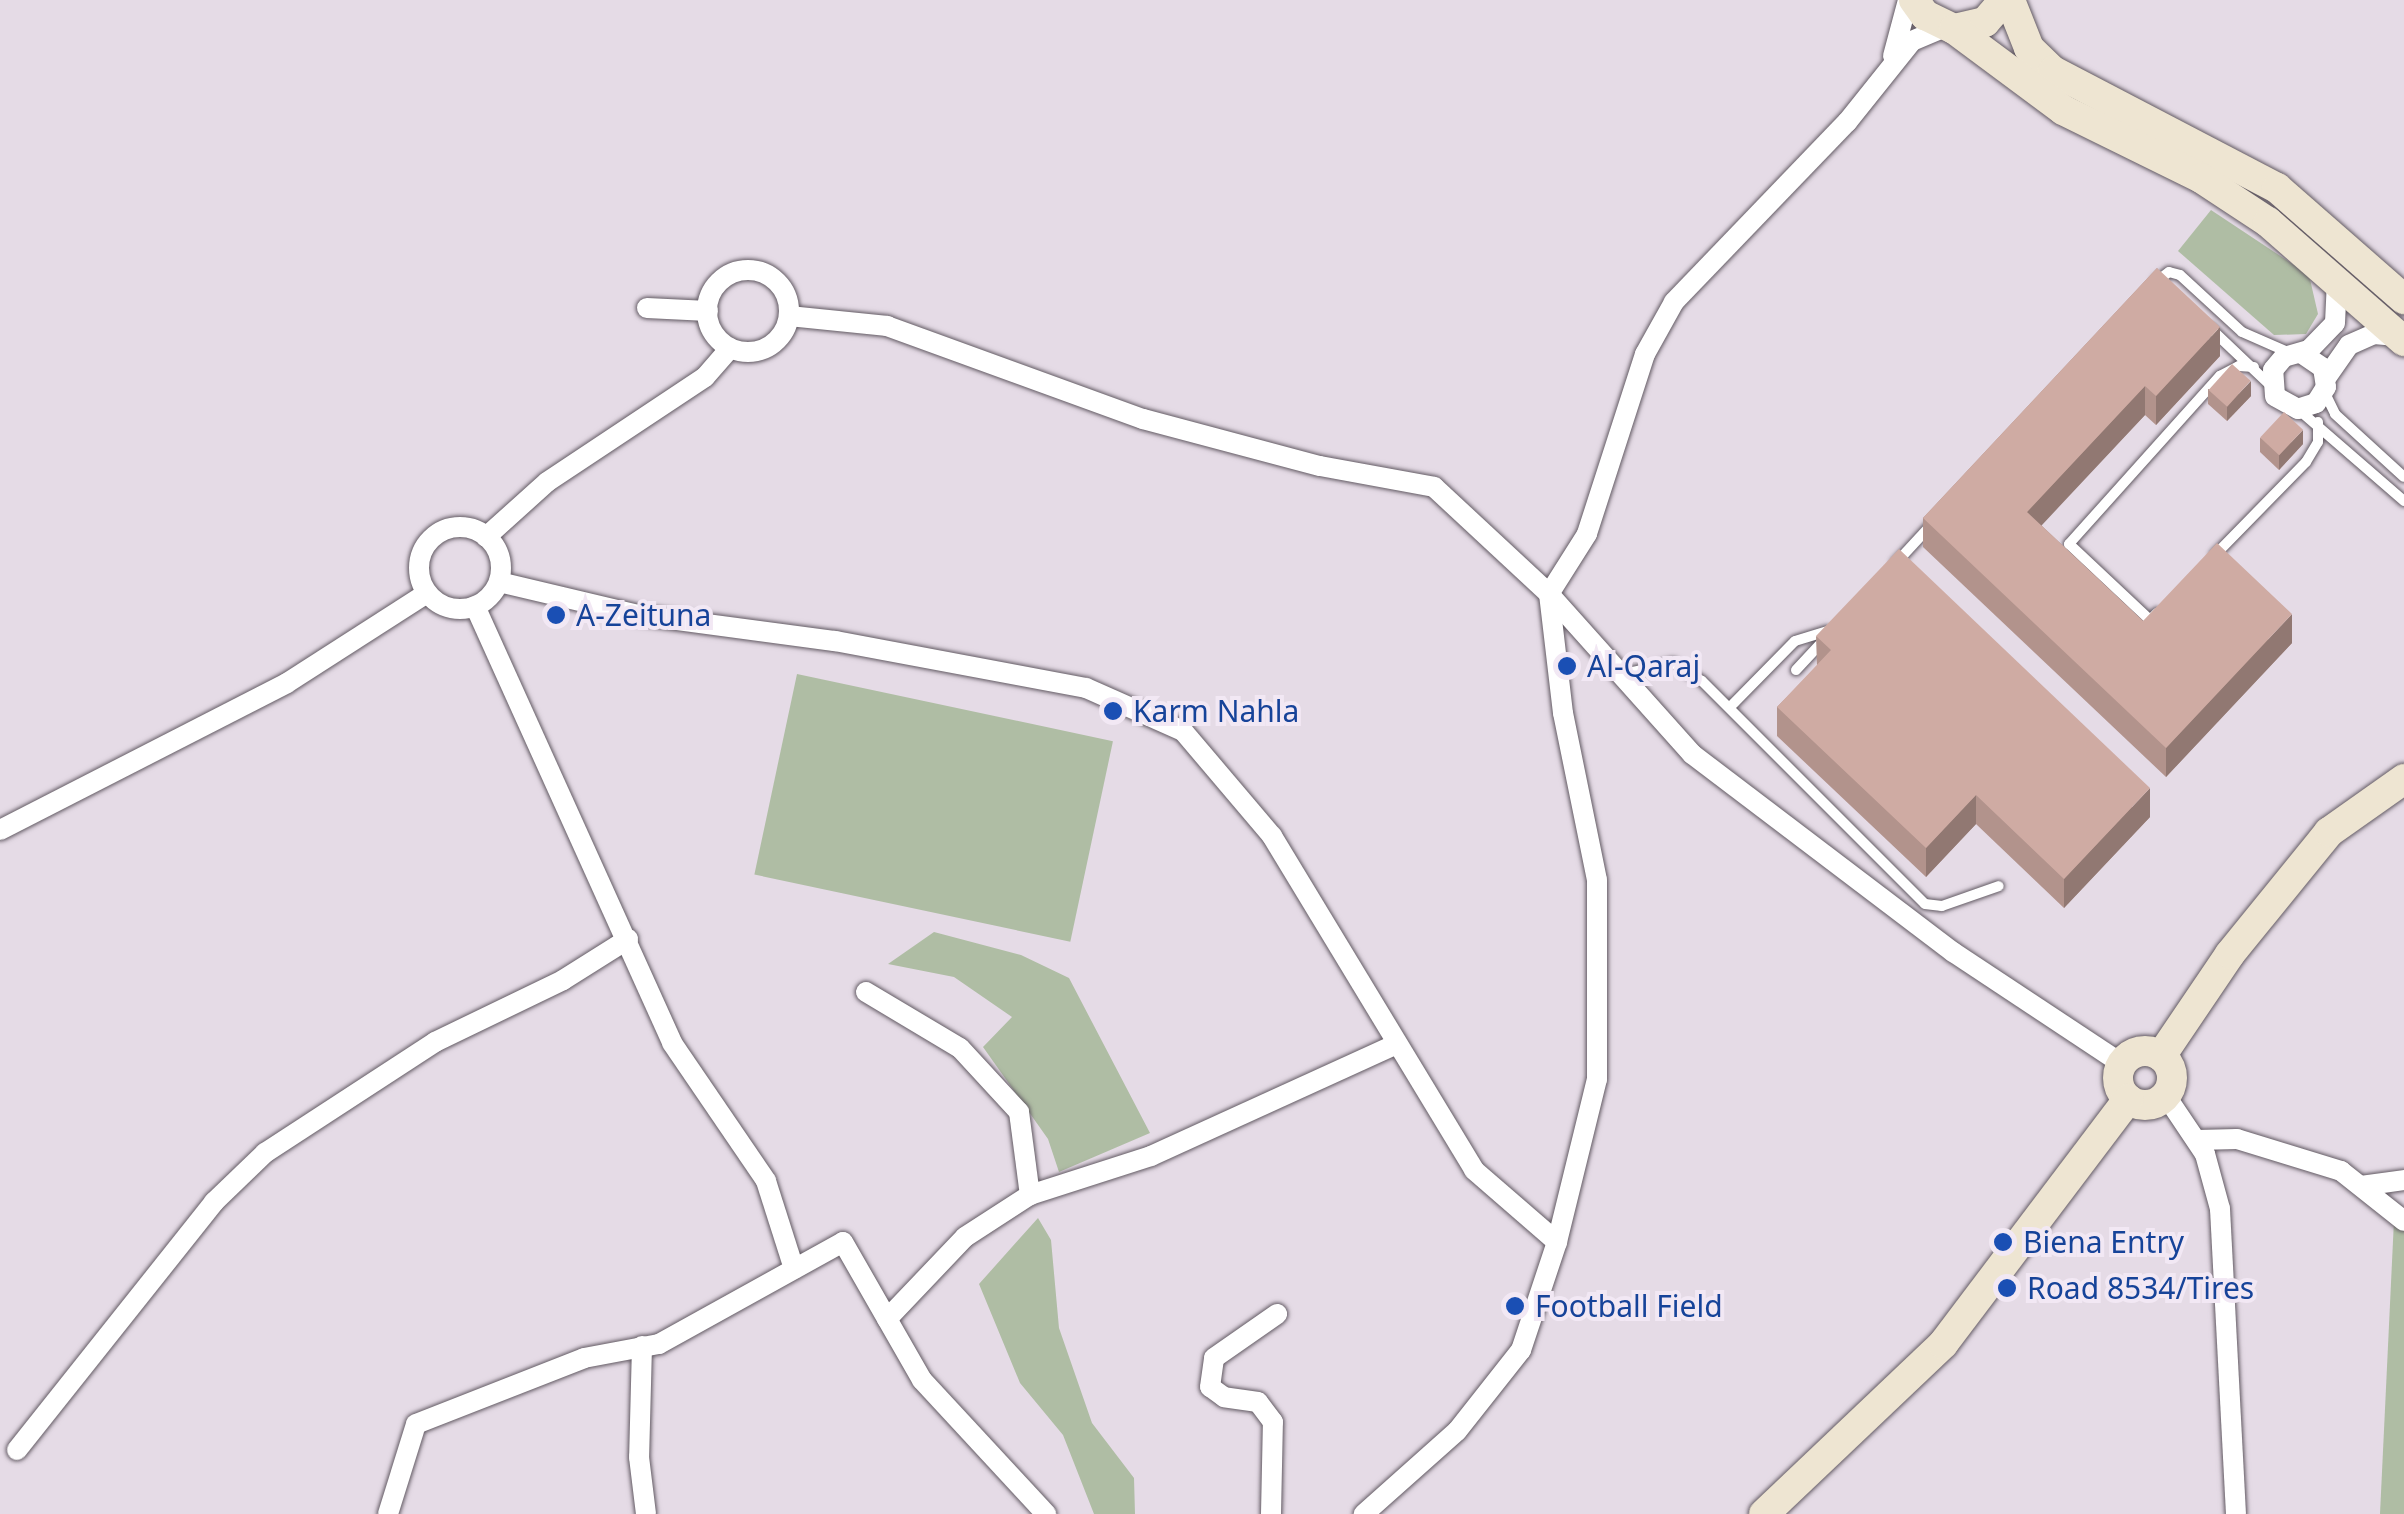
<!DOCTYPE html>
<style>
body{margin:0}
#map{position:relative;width:2404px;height:1514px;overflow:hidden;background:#e5dbe6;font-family:"Noto Sans",sans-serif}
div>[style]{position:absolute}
.green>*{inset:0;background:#afbda4;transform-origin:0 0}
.roads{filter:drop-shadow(0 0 2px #625a63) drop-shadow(0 0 2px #625a63)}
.lane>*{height:10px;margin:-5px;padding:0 5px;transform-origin:5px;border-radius:5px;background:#fff}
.street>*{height:20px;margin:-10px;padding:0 10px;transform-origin:10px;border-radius:10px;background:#fff}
.street>.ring{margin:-10px;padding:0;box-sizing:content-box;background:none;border:20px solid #fff;border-radius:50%}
.secondary>*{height:30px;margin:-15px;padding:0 15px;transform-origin:15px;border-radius:15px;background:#eee5d2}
.secondary>.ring{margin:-15px;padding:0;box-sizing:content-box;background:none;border:30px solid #eee5d2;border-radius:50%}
.wall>*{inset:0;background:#b2938c}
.shaded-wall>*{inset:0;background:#917872}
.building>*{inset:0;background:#cfaba3;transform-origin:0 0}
.dots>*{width:28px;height:28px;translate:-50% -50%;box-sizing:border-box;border:5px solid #f2e8f4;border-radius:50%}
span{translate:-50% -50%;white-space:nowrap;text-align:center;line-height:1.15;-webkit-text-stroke:8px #f2e8f4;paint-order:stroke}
.transit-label{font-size:30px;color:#164399}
.left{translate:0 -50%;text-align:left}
</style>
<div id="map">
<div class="green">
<i style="clip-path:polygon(2211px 210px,2309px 275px,2318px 314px,2306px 334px,2274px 335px,2178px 251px)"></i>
<i style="left:797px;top:674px;width:323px;height:205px;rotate:12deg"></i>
<i style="clip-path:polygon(934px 932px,1021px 955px,1069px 978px,1150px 1133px,1059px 1172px,1048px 1139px,983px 1047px,1012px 1017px,954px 977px,888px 964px)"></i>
<i style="clip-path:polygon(1038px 1218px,1051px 1240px,1059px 1328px,1092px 1423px,1134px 1478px,1135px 1514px,1094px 1514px,1063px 1435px,1020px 1383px,979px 1284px)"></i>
<i style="clip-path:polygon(2394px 1220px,2404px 1227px,2404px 1514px,2380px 1514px)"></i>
</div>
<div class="roads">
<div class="lane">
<i style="left:2157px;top:281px;width:15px;rotate:-37deg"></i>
<i style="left:2169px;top:272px;width:11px;rotate:15deg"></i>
<i style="left:2180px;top:275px;width:84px;rotate:42.6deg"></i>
<i style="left:2242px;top:332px;width:52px;rotate:23.6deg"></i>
<i style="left:2210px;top:328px;width:83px;rotate:43.5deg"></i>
<i style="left:2324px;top:391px;width:25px;rotate:64deg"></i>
<i style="left:2335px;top:414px;width:93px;rotate:42.4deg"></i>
<i style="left:2299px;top:410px;width:139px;rotate:40.9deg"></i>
<i style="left:2215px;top:555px;width:130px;rotate:-45.6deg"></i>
<i style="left:2306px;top:462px;width:23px;rotate:-59deg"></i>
<i style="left:2318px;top:442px;width:20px;rotate:-90deg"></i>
<i style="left:1896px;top:563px;width:53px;rotate:-47.3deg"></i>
<i style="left:2157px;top:613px;width:10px;rotate:135deg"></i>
<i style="left:2150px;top:620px;width:111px;rotate:-136.8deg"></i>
<i style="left:2069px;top:544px;width:226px;rotate:-48.1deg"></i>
<i style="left:2220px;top:376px;width:21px;rotate:-28deg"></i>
<i style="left:2239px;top:366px;width:15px;rotate:4deg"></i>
<i style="left:1796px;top:670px;width:40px;rotate:-47deg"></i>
<i style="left:1624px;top:674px;width:50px;rotate:-12.7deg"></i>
<i style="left:1673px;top:663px;width:34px;rotate:32deg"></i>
<i style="left:1702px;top:681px;width:315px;rotate:45deg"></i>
<i style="left:1925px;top:904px;width:17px;rotate:7deg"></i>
<i style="left:1942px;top:906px;width:60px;rotate:-19.3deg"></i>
<i style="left:1733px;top:704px;width:88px;rotate:-45.5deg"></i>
<i style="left:1795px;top:641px;width:34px;rotate:-17deg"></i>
</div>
<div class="street">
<i style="left:1945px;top:27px;width:36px;rotate:157deg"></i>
<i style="left:1912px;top:41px;width:104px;rotate:128.7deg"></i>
<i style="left:1847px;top:122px;width:250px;rotate:133.9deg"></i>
<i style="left:1674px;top:302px;width:60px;rotate:119.1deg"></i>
<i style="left:1645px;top:354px;width:189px;rotate:107.9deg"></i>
<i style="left:1587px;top:534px;width:71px;rotate:122.3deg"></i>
<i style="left:1549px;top:594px;width:215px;rotate:48.2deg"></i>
<i style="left:1692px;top:754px;width:328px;rotate:37.2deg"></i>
<i style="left:1953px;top:952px;width:203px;rotate:33.5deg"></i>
<i style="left:1893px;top:56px;width:58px;rotate:-75deg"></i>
<i class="ring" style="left:707px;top:270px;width:62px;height:62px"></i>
<i style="left:647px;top:308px;width:61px;rotate:2.8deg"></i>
<i style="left:789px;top:316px;width:99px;rotate:5.8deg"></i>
<i style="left:887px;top:326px;width:272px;rotate:20deg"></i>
<i style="left:1143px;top:419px;width:183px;rotate:14.9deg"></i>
<i style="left:1320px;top:466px;width:116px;rotate:10.4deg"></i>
<i style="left:1434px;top:487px;width:157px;rotate:42.9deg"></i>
<i style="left:1549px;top:594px;width:120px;rotate:83.3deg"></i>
<i style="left:1563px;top:713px;width:170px;rotate:78.5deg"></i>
<i style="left:1597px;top:880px;width:199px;rotate:90deg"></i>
<i style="left:1597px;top:1079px;width:168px;rotate:103.8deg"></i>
<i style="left:1557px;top:1242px;width:114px;rotate:108.4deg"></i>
<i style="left:1521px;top:1350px;width:103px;rotate:128.3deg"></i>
<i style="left:1457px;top:1431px;width:125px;rotate:138.3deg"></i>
<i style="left:2301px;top:353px;width:27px;rotate:34deg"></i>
<i style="left:2323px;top:368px;width:19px;rotate:81deg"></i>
<i style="left:2326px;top:387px;width:19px;rotate:122deg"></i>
<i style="left:2316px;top:403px;width:19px;rotate:162deg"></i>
<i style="left:2298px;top:409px;width:26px;rotate:-151deg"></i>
<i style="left:2275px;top:396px;width:26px;rotate:-94deg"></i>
<i style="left:2273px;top:370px;width:17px;rotate:-50deg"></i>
<i style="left:2284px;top:357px;width:26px;rotate:-16deg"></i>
<i style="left:2309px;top:350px;width:37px;rotate:-46deg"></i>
<i style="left:2335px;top:323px;width:42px;rotate:-87.3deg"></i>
<i style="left:2326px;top:378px;width:40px;rotate:-55.1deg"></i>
<i style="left:2349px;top:345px;width:27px;rotate:-24deg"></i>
<i style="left:2374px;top:334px;width:25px;rotate:5deg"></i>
<i class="ring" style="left:419px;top:527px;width:62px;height:62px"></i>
<i style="left:486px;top:537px;width:82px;rotate:-42deg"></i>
<i style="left:547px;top:482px;width:190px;rotate:-33.6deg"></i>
<i style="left:705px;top:377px;width:38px;rotate:-49deg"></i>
<i style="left:499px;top:582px;width:144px;rotate:13.3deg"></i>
<i style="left:639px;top:615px;width:198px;rotate:7.6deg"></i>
<i style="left:835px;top:641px;width:255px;rotate:10.6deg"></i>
<i style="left:1086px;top:688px;width:106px;rotate:23.9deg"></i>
<i style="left:1183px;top:731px;width:138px;rotate:49.7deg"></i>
<i style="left:1272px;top:836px;width:390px;rotate:58.8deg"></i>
<i style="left:1474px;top:1170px;width:110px;rotate:40.9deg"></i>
<i style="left:475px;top:606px;width:479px;rotate:65.7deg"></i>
<i style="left:672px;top:1043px;width:167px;rotate:55.7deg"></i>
<i style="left:766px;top:1181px;width:92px;rotate:72.3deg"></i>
<i style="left:0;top:830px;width:322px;rotate:-27.1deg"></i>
<i style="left:287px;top:683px;width:166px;rotate:-32.7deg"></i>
<i style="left:866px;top:992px;width:109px;rotate:30.8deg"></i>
<i style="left:960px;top:1048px;width:87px;rotate:47.3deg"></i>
<i style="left:1019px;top:1112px;width:84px;rotate:82.5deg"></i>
<i style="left:2166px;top:1096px;width:70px;rotate:56.1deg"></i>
<i style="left:2205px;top:1154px;width:57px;rotate:74.7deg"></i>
<i style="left:2220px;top:1209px;width:305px;rotate:87deg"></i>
<i style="left:2197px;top:1140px;width:40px;rotate:-1.4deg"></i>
<i style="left:2237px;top:1139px;width:109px;rotate:17.1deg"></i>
<i style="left:2341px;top:1171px;width:80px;rotate:38.4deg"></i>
<i style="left:2361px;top:1186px;width:43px;rotate:-7.9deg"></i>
<i style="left:887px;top:1319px;width:113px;rotate:-46.4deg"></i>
<i style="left:965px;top:1237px;width:77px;rotate:-32.9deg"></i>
<i style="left:1030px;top:1195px;width:127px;rotate:-17.9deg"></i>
<i style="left:1151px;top:1156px;width:270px;rotate:-24.5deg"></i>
<i style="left:642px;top:1346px;width:111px;rotate:91.5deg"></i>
<i style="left:639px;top:1457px;width:57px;rotate:83deg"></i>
<i style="left:17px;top:1450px;width:317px;rotate:-51.5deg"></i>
<i style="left:214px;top:1202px;width:71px;rotate:-43.9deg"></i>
<i style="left:265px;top:1153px;width:203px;rotate:-33.1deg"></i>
<i style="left:435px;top:1042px;width:142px;rotate:-25.8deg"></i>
<i style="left:563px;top:980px;width:77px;rotate:-32.2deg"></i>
<i style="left:388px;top:1514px;width:94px;rotate:-72.7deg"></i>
<i style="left:416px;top:1424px;width:180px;rotate:-21.4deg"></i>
<i style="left:584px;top:1358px;width:76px;rotate:-10.6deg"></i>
<i style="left:659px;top:1344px;width:210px;rotate:-29deg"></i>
<i style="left:843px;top:1242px;width:159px;rotate:60.2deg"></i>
<i style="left:922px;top:1380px;width:183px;rotate:47.2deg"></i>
<i style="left:1271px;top:1514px;width:92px;rotate:-88.8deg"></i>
<i style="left:1273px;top:1422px;width:25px;rotate:-127deg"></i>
<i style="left:1258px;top:1402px;width:34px;rotate:-172deg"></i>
<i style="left:1224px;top:1397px;width:17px;rotate:-144deg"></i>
<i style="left:1210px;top:1387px;width:29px;rotate:-82deg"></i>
<i style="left:1214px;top:1358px;width:77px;rotate:-34.9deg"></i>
</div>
<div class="secondary">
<i style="left:1914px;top:0;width:19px;rotate:54deg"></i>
<i style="left:1925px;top:15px;width:32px;rotate:26deg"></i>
<i style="left:1954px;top:29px;width:32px;rotate:-13deg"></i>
<i style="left:1985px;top:22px;width:29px;rotate:-49deg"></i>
<i style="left:2010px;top:0;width:52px;rotate:68.4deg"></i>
<i style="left:2029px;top:48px;width:33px;rotate:44deg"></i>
<i style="left:2053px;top:71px;width:253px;rotate:27.6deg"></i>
<i style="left:2277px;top:188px;width:169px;rotate:41.2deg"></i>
<i style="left:1954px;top:29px;width:136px;rotate:36.6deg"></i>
<i style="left:2063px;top:110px;width:154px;rotate:26.2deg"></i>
<i style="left:2201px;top:178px;width:80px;rotate:33.3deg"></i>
<i style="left:2268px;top:222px;width:181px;rotate:41.2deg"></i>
<i class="ring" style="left:2118px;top:1051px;width:24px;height:24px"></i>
<i style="left:2161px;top:1056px;width:123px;rotate:-55.9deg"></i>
<i style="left:2230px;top:954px;width:157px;rotate:-50.9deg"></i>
<i style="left:2329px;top:832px;width:92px;rotate:-35.2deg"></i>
<i style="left:1764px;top:1514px;width:247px;rotate:-43.5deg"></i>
<i style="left:1943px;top:1344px;width:307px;rotate:-52.9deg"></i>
</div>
</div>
<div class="wall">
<i style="clip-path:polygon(2157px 268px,2220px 356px,2156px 425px,2145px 415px,2041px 525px,2143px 621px,2292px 643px,2166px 777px,1923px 547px,1923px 518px)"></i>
<i style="clip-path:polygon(2208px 389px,2251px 396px,2227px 421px,2208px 404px)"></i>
<i style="clip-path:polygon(2260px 438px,2303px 444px,2279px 470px,2260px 452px)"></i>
<i style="clip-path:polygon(1816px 636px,2150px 817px,2064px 908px,1976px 824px,1926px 877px,1777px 736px,1777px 707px,1817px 666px)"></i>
</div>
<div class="shaded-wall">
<i style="clip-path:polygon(2220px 327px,2220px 356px,2156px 425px,2156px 396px)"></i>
<i style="clip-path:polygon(2251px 381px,2251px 396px,2227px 421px,2227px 406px)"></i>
<i style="clip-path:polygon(2145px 386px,2145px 415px,2027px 541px,2027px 512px)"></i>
<i style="clip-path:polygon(2303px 430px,2303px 444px,2279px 470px,2279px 455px)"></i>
<i style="clip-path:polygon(2292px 614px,2292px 643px,2166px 777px,2166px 748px)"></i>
<i style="clip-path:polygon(2150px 788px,2150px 817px,2064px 908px,2064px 879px)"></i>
<i style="clip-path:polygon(1976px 795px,1976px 824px,1926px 877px,1926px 848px)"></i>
</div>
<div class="building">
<i style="clip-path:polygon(2157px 268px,2220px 327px,2156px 396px,2145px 386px,2027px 512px,2143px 621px,2217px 543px,2292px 614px,2166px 748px,1923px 518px)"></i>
<i style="left:2232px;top:364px;width:25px;height:35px;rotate:42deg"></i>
<i style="left:2284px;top:412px;width:26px;height:35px;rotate:43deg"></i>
<i style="clip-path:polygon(1899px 549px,2150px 788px,2064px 879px,1976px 795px,1926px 848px,1777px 707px,1831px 650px,1816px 636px)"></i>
</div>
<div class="dots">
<i style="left:556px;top:615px;background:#1a4fb4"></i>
<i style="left:1567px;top:666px;background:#1a4fb4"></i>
<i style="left:1113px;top:711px;background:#1a4fb4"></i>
<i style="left:2003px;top:1242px;background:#1a4fb4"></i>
<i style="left:2007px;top:1288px;background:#1a4fb4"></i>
<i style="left:1515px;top:1306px;background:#1a4fb4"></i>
</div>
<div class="transit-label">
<span class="left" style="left:576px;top:615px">A-Zeituna</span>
<span class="left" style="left:1587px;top:666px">Al-Qaraj</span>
<span class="left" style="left:1133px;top:711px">Karm Nahla</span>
<span class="left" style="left:2023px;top:1242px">Biena Entry</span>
<span class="left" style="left:2027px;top:1288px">Road 8534/Tires</span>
<span class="left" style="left:1535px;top:1306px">Football Field</span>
</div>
</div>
